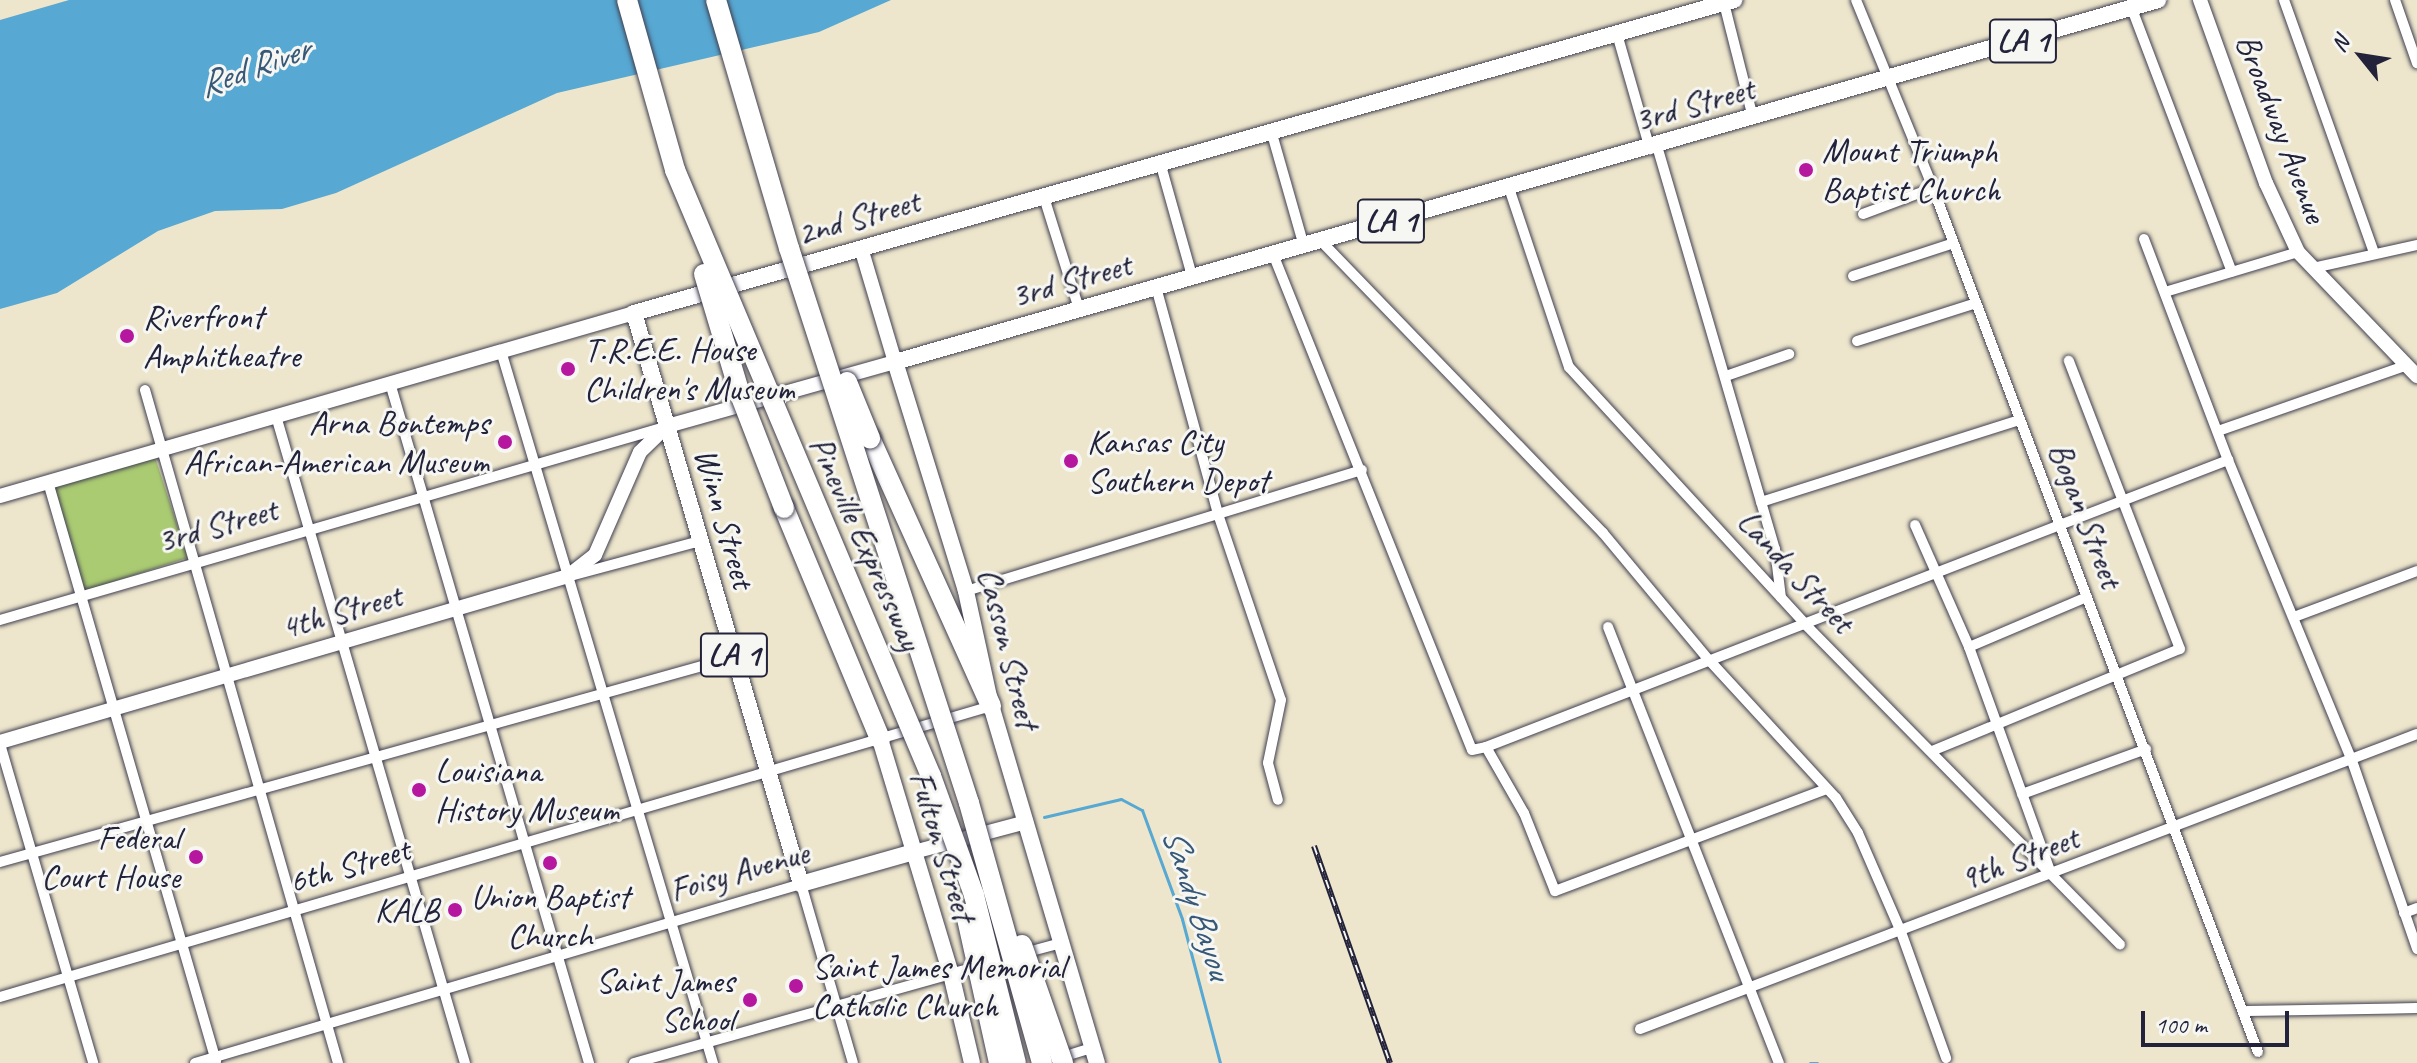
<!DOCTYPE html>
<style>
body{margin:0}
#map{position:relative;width:2417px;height:1063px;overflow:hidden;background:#ede6cc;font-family:Caveat,sans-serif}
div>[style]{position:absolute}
.green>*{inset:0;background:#abcb73;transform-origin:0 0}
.water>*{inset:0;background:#57a8d2}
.stream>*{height:3px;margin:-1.5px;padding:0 1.5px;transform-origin:1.5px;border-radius:1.5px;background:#57a8d2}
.roads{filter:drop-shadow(0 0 2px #403f51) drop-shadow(0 0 2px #403f51)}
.street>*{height:10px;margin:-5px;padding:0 5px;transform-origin:5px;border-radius:5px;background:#fff}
.secondary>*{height:14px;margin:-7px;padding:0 7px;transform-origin:7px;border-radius:7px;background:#fff}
.primary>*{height:16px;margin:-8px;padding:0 8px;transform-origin:8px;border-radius:8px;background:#fff}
.highway>*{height:20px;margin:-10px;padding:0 10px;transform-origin:10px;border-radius:10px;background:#fff}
.rail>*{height:6px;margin-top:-3px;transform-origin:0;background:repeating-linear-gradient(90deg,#f6f6f2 0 9px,#22223b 0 18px);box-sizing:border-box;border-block:2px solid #22223b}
.bridges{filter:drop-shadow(0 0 2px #403f51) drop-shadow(0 0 2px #403f51)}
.highway-bridge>*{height:20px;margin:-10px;padding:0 10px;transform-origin:10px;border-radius:10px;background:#fff}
.dots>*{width:22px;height:22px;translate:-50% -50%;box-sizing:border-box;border:4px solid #f6f6f2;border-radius:50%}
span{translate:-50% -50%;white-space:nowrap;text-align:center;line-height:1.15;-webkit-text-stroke:6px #f6f6f2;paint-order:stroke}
.shield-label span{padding:2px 6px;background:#f6f6f2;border:2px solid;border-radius:6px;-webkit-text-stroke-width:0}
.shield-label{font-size:32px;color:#22223b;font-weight:700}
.street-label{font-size:34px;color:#22223b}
.poi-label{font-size:34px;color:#22223b}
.left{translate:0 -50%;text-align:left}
.right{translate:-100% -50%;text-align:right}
.water-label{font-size:36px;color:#375877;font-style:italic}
.north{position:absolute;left:2321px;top:16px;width:80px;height:80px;-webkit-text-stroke:6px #f6f6f2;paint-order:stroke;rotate:300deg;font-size:22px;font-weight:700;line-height:32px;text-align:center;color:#22223b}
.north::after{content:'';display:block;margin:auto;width:28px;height:36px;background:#22223b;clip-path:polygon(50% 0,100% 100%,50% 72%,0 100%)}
.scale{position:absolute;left:2141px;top:1011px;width:148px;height:36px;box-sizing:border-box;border:4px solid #22223b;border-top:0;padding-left:10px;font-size:24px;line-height:28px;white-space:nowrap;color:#22223b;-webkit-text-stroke:6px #f6f6f2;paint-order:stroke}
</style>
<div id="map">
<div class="green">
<i style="left:154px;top:454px;width:109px;height:108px;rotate:72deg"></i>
</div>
<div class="water">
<i style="clip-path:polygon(69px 0,891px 0,819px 32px,557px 93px,336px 193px,282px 209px,215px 211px,158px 231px,57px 293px,0 309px,0 20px)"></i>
</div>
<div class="stream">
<i style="left:1044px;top:817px;width:79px;rotate:-13.2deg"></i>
<i style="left:1121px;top:799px;width:24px;rotate:28deg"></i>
<i style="left:1142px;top:810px;width:116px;rotate:69.8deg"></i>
<i style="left:1182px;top:919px;width:149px;rotate:75.2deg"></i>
<i style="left:1810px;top:1063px;width:7px"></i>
</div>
<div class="roads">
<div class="street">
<i style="left:1856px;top:0;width:203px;rotate:67.7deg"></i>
<i style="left:1933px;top:188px;width:923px;rotate:69.39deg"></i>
<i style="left:2284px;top:0;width:269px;rotate:70.4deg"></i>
<i style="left:2395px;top:0;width:67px;rotate:70.8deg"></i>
<i style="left:1724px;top:3px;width:119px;rotate:75.8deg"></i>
<i style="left:2132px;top:9px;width:281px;rotate:69.2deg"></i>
<i style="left:1617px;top:34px;width:120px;rotate:74deg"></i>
<i style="left:1272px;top:134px;width:116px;rotate:74.1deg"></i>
<i style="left:1657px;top:146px;width:420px;rotate:73.7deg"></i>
<i style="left:1775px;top:549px;width:49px;rotate:83deg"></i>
<i style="left:1160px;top:162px;width:118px;rotate:74.3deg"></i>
<i style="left:1509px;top:188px;width:189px;rotate:71.5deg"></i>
<i style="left:1569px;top:367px;width:350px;rotate:47.4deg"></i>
<i style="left:1806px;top:625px;width:448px;rotate:45.5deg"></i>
<i style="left:1043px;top:194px;width:121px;rotate:72.6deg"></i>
<i style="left:1863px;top:214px;width:75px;rotate:-20.4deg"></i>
<i style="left:2144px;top:239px;width:236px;rotate:69.2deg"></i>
<i style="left:2228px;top:460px;width:322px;rotate:67.6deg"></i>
<i style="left:2351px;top:758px;width:202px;rotate:70.9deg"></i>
<i style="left:1321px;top:241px;width:406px;rotate:46deg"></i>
<i style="left:1603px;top:533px;width:165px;rotate:50.2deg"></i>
<i style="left:1709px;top:660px;width:188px;rotate:47.4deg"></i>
<i style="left:1836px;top:798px;width:41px;rotate:57.8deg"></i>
<i style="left:1858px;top:833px;width:108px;rotate:66.5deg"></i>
<i style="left:1901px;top:932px;width:134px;rotate:70.3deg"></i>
<i style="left:1273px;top:254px;width:534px;rotate:68.14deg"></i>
<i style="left:1472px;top:750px;width:14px;rotate:-12deg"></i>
<i style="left:1486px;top:747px;width:76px;rotate:60.1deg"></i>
<i style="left:1524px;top:813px;width:84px;rotate:68.3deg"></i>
<i style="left:1555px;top:891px;width:290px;rotate:-20.6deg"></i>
<i style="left:2313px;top:268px;width:107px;rotate:-12.5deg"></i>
<i style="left:1853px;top:276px;width:103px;rotate:-18.1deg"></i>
<i style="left:1156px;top:287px;width:238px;rotate:74.7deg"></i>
<i style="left:1219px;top:517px;width:193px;rotate:71.3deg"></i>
<i style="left:1281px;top:700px;width:64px;rotate:101.7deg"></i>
<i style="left:1268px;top:763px;width:38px;rotate:75deg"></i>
<i style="left:2165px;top:292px;width:139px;rotate:-16.7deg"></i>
<i style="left:1857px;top:341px;width:122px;rotate:-17.7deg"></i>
<i style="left:501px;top:351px;width:743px;rotate:73.42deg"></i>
<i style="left:1726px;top:376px;width:67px;rotate:-19.2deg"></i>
<i style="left:390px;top:383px;width:709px;rotate:73.69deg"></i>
<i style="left:145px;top:390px;width:700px;rotate:74deg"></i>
<i style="left:276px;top:416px;width:674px;rotate:73.72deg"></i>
<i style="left:2218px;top:431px;width:200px;rotate:-19.2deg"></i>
<i style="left:48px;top:482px;width:603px;rotate:73.82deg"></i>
<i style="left:1761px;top:502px;width:271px;rotate:-17.6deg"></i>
<i style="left:1915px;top:525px;width:133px;rotate:66.1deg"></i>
<i style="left:1969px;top:647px;width:240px;rotate:70.1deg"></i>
<i style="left:574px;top:575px;width:131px;rotate:-15.1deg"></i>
<i style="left:966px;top:591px;width:414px;rotate:-17deg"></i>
<i style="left:2294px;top:617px;width:131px;rotate:-20.5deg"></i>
<i style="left:0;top:620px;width:692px;rotate:-16.18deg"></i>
<i style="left:1608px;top:627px;width:468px;rotate:68.6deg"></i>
<i style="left:1969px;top:647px;width:128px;rotate:-23deg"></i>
<i style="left:0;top:744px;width:332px;rotate:73.7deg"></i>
<i style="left:1486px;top:747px;width:796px;rotate:-21.15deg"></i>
<i style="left:1932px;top:751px;width:268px;rotate:-22.4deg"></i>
<i style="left:2180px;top:649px;width:309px;rotate:-111.1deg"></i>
<i style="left:2022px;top:794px;width:132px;rotate:-19.9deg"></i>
<i style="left:0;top:862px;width:762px;rotate:-15.6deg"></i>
<i style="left:2404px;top:913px;width:14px;rotate:-21deg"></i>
<i style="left:1024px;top:953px;width:38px;rotate:-15deg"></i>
<i style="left:0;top:997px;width:1033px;rotate:-16.36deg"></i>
<i style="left:2247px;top:1011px;width:170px;rotate:-1deg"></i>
<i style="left:1640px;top:1029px;width:831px;rotate:-20.79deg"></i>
<i style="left:1059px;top:1058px;width:34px;rotate:-17deg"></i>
<i style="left:195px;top:1063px;width:632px;rotate:-16.46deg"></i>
<i style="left:801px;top:884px;width:186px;rotate:73.8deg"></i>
<i style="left:634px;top:1063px;width:357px;rotate:-15.7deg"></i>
</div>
<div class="secondary">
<i style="left:2200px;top:0;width:195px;rotate:70.2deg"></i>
<i style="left:2266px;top:183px;width:76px;rotate:65.1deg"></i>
<i style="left:2298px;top:252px;width:172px;rotate:46.2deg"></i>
<i style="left:0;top:496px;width:660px;rotate:-16.1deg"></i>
<i style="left:0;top:742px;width:592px;rotate:-16.29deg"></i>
<i style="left:568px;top:576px;width:34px;rotate:-38deg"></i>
<i style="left:595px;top:555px;width:112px;rotate:-66.4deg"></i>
<i style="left:640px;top:452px;width:37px;rotate:-44deg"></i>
<i style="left:667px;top:426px;width:237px;rotate:-15.7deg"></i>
<i style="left:895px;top:362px;width:119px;rotate:-106.6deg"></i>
<i style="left:914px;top:852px;width:116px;rotate:-15deg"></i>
</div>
<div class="primary">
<i style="left:880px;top:739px;width:245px;rotate:73.2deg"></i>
<i style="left:951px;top:974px;width:91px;rotate:76.7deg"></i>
<i style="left:914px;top:852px;width:117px;rotate:164.2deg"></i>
<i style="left:801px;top:884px;width:595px;rotate:-106.3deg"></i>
<i style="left:634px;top:313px;width:1144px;rotate:-15.88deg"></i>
<i style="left:1097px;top:1063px;width:372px;rotate:-106.5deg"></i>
<i style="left:991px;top:706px;width:118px;rotate:-102.3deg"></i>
<i style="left:966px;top:591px;width:240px;rotate:-107.2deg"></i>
<i style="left:895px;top:362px;width:1314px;rotate:-15.99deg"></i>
</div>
<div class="highway">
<i style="left:870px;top:438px;width:294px;rotate:65.7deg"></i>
<i style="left:784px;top:508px;width:250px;rotate:67.4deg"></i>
</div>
</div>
<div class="rail">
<i style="left:1314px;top:846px;width:230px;rotate:70.7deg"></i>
</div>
<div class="bridges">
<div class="highway-bridge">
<i style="left:627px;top:0;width:177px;rotate:74.2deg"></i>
<i style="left:675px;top:170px;width:658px;rotate:67.1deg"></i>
<i style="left:931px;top:776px;width:127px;rotate:70.1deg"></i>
<i style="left:974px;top:895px;width:173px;rotate:76deg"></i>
<i style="left:716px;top:0;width:259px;rotate:73.6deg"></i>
<i style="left:789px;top:248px;width:583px;rotate:72.03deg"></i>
<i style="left:969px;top:803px;width:270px;rotate:74.3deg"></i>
<i style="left:704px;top:274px;width:128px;rotate:73.3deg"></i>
<i style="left:741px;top:397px;width:119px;rotate:68.8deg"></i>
<i style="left:847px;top:382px;width:61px;rotate:67.7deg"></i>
<i style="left:966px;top:914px;width:153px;rotate:77.5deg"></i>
<i style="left:1022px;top:945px;width:125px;rotate:70.8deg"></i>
</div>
</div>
<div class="dots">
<i style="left:1806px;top:170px;background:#b5179e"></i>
<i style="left:127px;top:336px;background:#b5179e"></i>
<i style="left:568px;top:369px;background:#b5179e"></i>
<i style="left:505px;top:442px;background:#b5179e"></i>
<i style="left:1071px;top:461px;background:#b5179e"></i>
<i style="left:419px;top:790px;background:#b5179e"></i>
<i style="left:196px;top:857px;background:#b5179e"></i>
<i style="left:550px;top:863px;background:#b5179e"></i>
<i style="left:455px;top:910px;background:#b5179e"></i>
<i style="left:796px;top:986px;background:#b5179e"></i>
<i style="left:750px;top:1000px;background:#b5179e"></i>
</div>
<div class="shield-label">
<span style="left:2023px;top:41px">LA 1</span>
<span style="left:1391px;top:221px">LA 1</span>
<span style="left:734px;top:655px">LA 1</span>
</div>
<div class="street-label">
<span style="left:1694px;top:104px;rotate:-16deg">3rd Street</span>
<span style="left:2282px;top:128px;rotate:69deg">Broadway Avenue</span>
<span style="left:858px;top:217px;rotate:-16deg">2nd Street</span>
<span style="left:1071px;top:280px;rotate:-16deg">3rd Street</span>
<span style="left:2086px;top:515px;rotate:69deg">Bogan Street</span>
<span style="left:725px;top:518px;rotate:74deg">Winn Street</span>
<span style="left:217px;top:525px;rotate:-16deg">3rd Street</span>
<span style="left:866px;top:543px;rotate:66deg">Pineville Expressway</span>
<span style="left:1796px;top:571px;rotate:47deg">Landa Street</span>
<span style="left:341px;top:611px;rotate:-16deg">4th Street</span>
<span style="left:1009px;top:648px;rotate:76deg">Casson Street</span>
<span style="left:943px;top:846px;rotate:73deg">Fulton Street</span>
<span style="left:2019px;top:858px;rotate:-21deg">9th Street</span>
<span style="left:349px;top:865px;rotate:-16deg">6th Street</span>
<span style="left:739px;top:871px;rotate:-16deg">Foisy Avenue</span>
</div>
<div class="poi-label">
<span class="left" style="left:1822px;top:170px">Mount Triumph<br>Baptist Church</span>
<span class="left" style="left:143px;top:336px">Riverfront<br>Amphitheatre</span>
<span class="left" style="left:584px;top:369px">T.R.E.E. House<br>Children's Museum</span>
<span class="right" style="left:489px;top:442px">Arna Bontemps<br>African-American Museum</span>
<span class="left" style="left:1087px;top:461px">Kansas City<br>Southern Depot</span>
<span class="left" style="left:435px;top:790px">Louisiana<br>History Museum</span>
<span class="right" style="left:180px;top:857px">Federal<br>Court House</span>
<span style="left:550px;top:916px">Union Baptist<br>Church</span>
<span class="right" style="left:439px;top:910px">KALB</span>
<span class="left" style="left:812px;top:986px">Saint James Memorial<br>Catholic Church</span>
<span class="right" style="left:734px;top:1000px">Saint James<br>School</span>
</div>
<div class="water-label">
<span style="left:254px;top:67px;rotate:-20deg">Red River</span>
<span style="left:1197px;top:903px;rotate:72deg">Sandy Bayou</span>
</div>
<div class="north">N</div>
<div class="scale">100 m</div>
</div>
